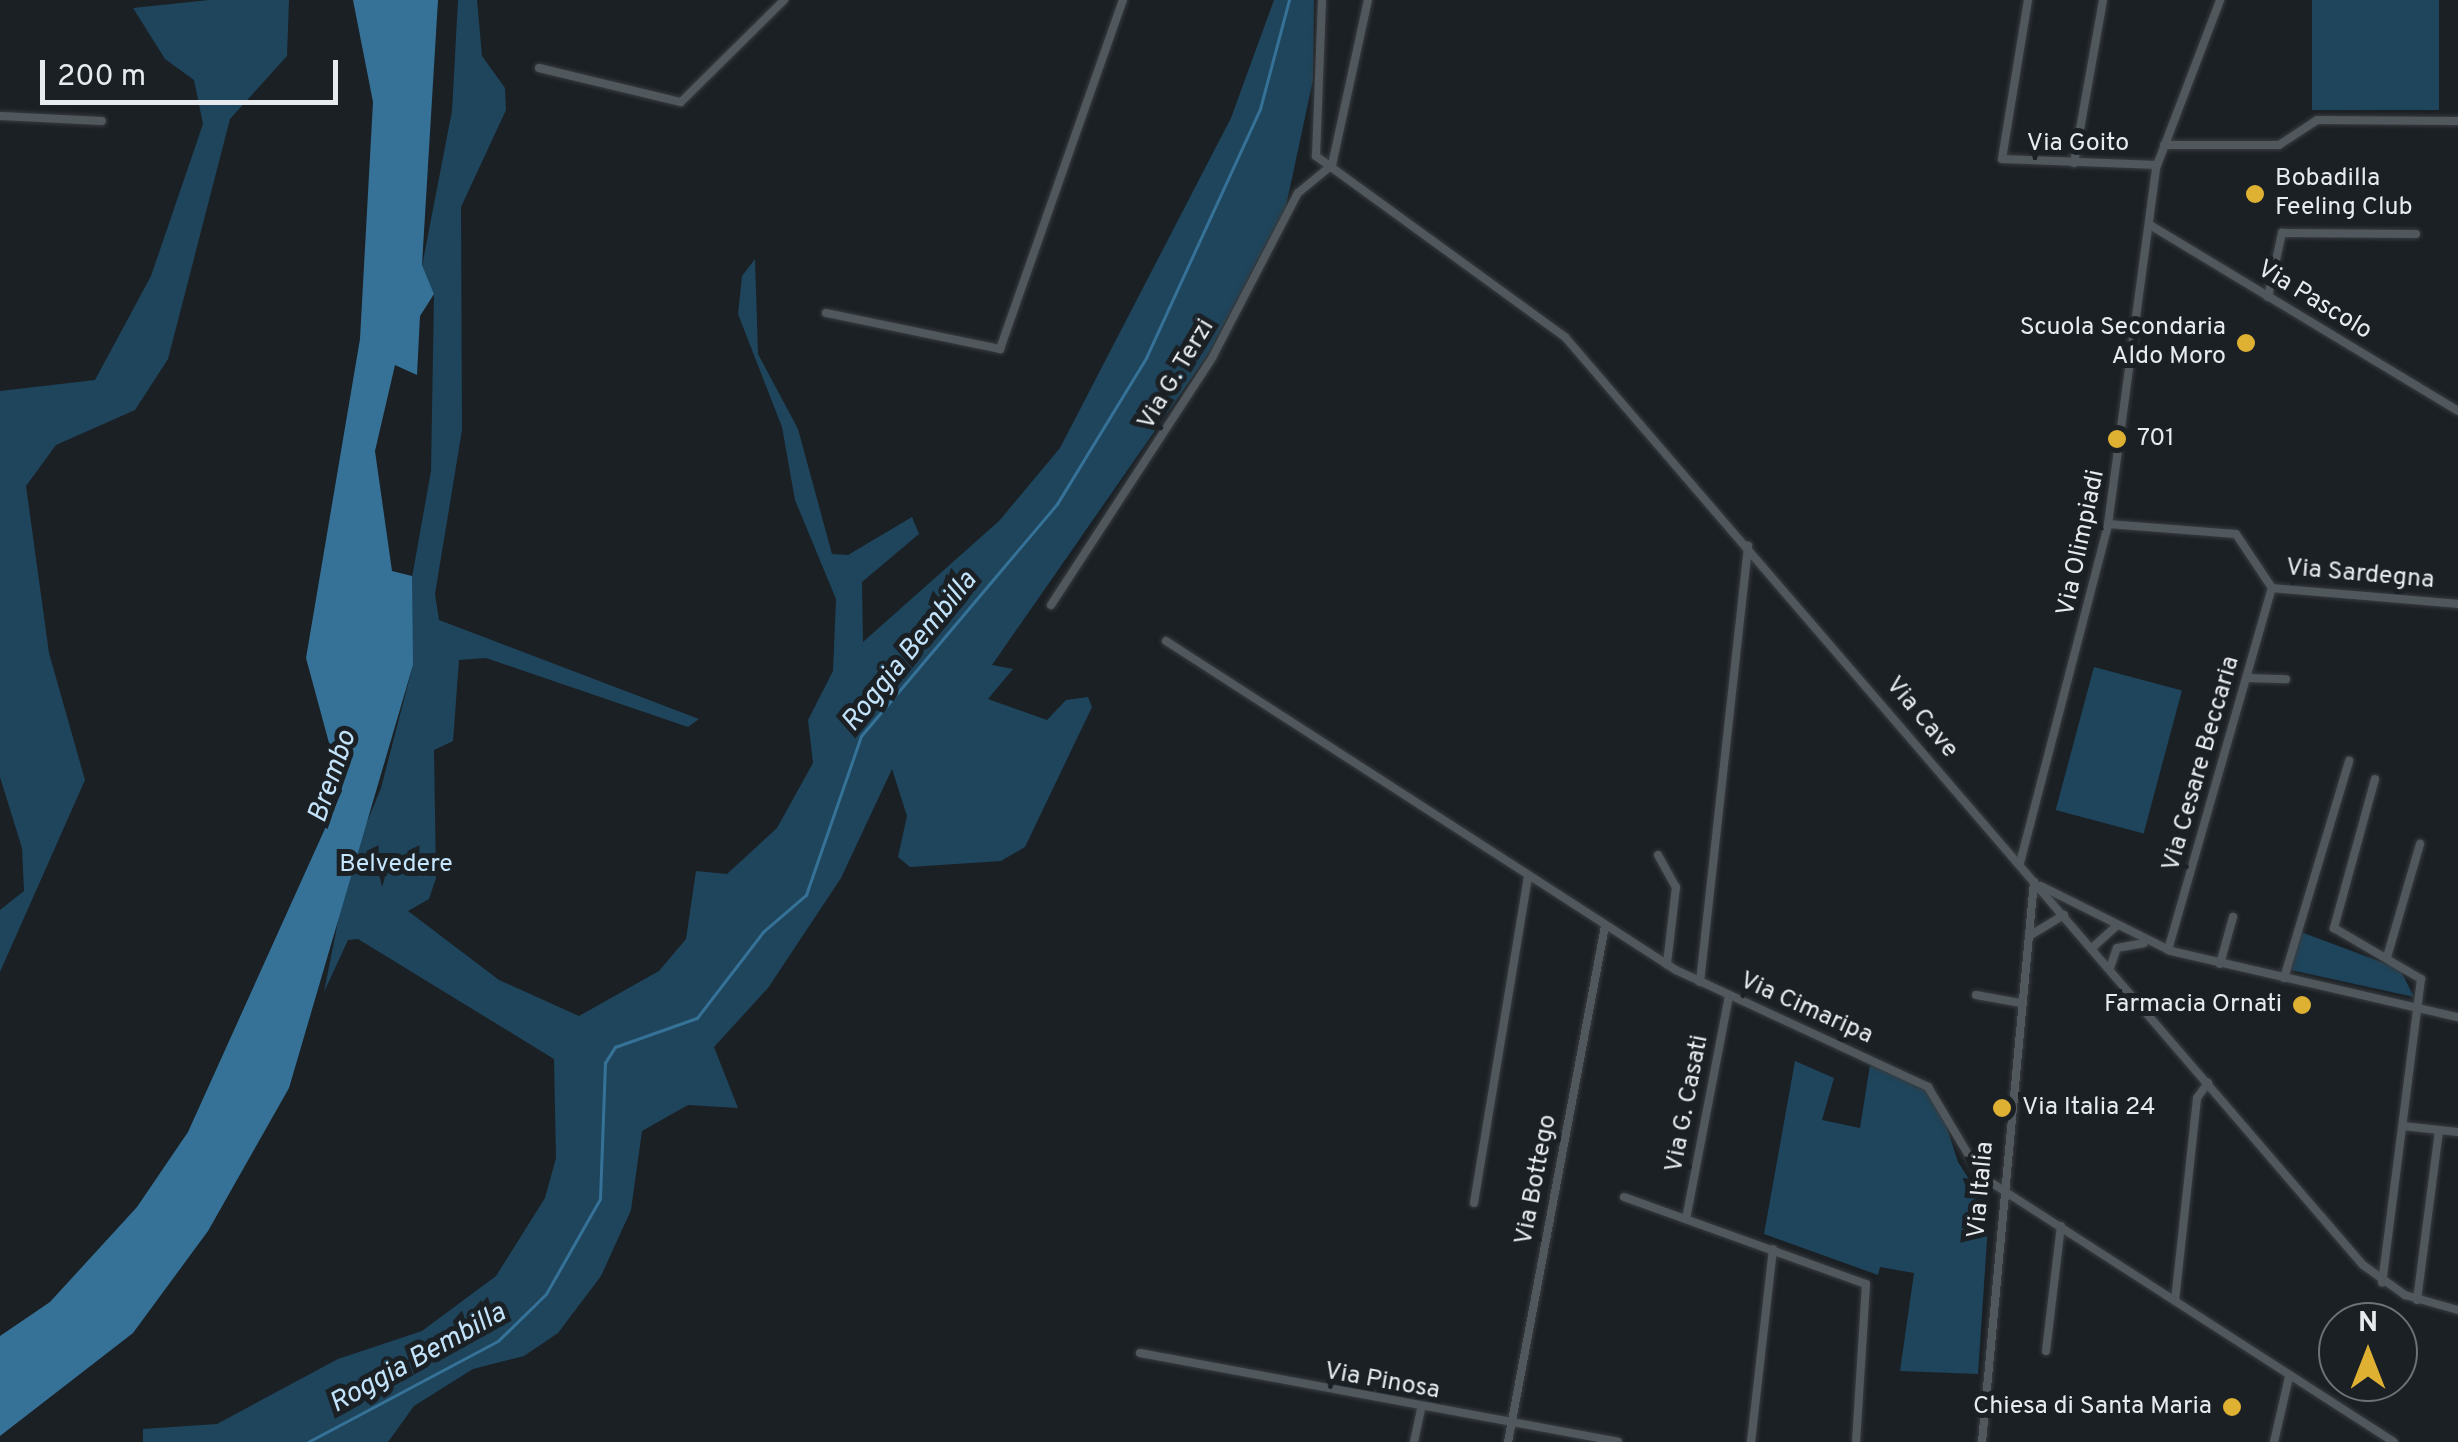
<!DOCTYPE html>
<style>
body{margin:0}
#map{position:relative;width:2458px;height:1442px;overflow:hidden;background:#1b2025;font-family:Overpass,sans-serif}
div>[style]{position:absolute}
.green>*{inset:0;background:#1e455c;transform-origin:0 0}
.water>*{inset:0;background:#367297}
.stream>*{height:2.5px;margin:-1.25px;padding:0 1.25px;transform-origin:1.25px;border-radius:1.25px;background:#367297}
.roads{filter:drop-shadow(0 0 2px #383c3f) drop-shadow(0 0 2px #383c3f)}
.street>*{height:8px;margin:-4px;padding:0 4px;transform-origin:4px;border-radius:4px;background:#51585d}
.dots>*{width:28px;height:28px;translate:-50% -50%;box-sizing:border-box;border:5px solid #1b2025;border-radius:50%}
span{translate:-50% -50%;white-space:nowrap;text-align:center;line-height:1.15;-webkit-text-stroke:10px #1b2025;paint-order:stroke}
.street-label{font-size:25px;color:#e7ebee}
.poi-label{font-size:25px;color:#e7ebee}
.left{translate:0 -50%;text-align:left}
.right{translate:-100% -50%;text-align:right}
.park-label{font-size:25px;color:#c5e6fc}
.water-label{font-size:28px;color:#c3e3fa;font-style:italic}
.north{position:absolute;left:2318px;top:1302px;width:100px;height:100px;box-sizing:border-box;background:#1b2025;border:2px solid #6d7175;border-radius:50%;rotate:0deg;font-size:28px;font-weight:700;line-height:40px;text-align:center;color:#e7ebee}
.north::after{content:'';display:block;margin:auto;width:35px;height:45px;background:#deb133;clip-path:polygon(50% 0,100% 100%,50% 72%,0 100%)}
.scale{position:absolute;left:40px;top:60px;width:298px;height:45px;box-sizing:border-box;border:5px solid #e7ebee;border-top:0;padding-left:12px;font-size:30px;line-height:35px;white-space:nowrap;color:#e7ebee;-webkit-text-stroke:8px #1b2025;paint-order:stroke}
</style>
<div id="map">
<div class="green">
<i style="clip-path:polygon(209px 0,289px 0,287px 56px,230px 119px,168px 359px,135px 410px,56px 445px,26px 486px,49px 653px,85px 780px,0 972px,0 910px,24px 891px,22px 848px,0 777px,0 391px,95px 380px,151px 276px,203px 124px,194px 80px,165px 59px,133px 8px)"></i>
<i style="clip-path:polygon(458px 0,477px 0,482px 56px,505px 88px,506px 110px,461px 207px,462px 430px,435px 594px,439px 620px,699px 719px,688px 727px,486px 658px,459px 660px,453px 741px,434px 750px,436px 878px,429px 899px,408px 911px,499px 980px,579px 1016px,659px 971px,686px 939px,696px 871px,727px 874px,777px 828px,813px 763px,808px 720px,833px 671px,836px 599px,795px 500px,782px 427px,738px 314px,742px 276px,755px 259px,758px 354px,798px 429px,832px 554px,848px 555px,912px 517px,919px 534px,862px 582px,863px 642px,999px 521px,1060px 448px,1231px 118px,1274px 0,1314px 0,1313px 80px,1286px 206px,1209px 353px,992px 665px,1013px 669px,988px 699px,1047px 720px,1066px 700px,1088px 697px,1092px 707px,1025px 847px,1001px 861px,910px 867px,898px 857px,907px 816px,892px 769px,841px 878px,768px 988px,714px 1047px,738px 1108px,688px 1105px,642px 1131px,631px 1210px,601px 1276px,558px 1333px,524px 1356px,473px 1369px,414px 1406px,388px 1442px,143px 1442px,143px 1429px,217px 1424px,338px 1359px,422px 1331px,496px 1276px,545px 1198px,556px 1158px,554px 1059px,358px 939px,348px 940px,324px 992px,349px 866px,381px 788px,413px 665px,406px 611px,431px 471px,434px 294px,422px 266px,452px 111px)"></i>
<i style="left:2312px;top:0;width:127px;height:110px"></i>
<i style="left:2094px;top:667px;width:91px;height:148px;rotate:15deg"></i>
<i style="clip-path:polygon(2301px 932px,2400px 969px,2414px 997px,2291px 970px)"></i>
<i style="clip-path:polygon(1795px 1061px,1834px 1078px,1822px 1120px,1860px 1128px,1870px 1065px,1928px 1090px,1941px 1109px,1958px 1162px,1989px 1210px,1978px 1374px,1900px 1371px,1914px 1273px,1880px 1267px,1878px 1275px,1764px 1234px)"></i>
</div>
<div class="water">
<i style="clip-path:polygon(353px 0,438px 0,422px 265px,434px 294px,420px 316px,417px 375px,395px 365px,375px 451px,392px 571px,412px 576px,413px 665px,289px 1088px,208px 1231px,133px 1333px,0 1436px,0 1336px,50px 1302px,137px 1207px,188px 1132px,342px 791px,306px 658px,360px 339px,373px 102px)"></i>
</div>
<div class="stream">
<i style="left:308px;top:1442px;width:215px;rotate:-28deg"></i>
<i style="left:498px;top:1341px;width:67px;rotate:-44.4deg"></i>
<i style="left:546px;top:1294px;width:109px;rotate:-60.4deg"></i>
<i style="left:600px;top:1199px;width:136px;rotate:-87.9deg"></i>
<i style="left:605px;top:1063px;width:19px;rotate:-58deg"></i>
<i style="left:615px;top:1047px;width:87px;rotate:-19.5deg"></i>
<i style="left:697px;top:1018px;width:108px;rotate:-52.5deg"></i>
<i style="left:763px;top:932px;width:57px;rotate:-40.7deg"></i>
<i style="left:806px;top:895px;width:168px;rotate:-70.9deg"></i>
<i style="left:861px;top:736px;width:304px;rotate:-49.8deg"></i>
<i style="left:1057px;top:504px;width:171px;rotate:-58.6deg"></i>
<i style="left:1146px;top:358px;width:274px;rotate:-65.4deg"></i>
<i style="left:1260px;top:109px;width:113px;rotate:-75.1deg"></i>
</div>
<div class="roads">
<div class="street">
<i style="left:1322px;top:0;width:156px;rotate:92.2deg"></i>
<i style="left:1316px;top:156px;width:308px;rotate:36deg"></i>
<i style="left:1565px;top:337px;width:1224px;rotate:49.31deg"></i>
<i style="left:2363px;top:1265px;width:52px;rotate:35.5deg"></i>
<i style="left:2405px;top:1295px;width:55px;rotate:15.8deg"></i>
<i style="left:2028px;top:0;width:161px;rotate:99.3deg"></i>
<i style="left:2002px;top:159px;width:155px;rotate:2.2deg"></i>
<i style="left:539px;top:68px;width:146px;rotate:13.5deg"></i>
<i style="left:681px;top:102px;width:145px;rotate:-44.7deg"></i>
<i style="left:0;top:116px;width:102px;rotate:2.8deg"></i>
<i style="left:2164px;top:145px;width:115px"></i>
<i style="left:2279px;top:145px;width:45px;rotate:-33.3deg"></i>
<i style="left:2317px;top:120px;width:141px;rotate:0.4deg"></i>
<i style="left:2074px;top:163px;width:166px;rotate:-79.9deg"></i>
<i style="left:1332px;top:165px;width:169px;rotate:-77.7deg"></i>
<i style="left:2150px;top:225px;width:360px;rotate:31.1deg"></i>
<i style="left:2268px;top:297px;width:66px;rotate:-77.7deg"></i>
<i style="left:2282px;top:233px;width:134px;rotate:0.4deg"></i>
<i style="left:826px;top:313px;width:178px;rotate:11.7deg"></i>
<i style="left:1000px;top:349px;width:370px;rotate:-70.6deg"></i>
<i style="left:2108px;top:524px;width:128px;rotate:4.5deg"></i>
<i style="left:2236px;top:534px;width:65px;rotate:56.3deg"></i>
<i style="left:2272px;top:588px;width:187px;rotate:4.9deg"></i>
<i style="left:1051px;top:605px;width:295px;rotate:-56.9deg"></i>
<i style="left:1212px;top:358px;width:186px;rotate:-62.5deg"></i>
<i style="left:1298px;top:193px;width:44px;rotate:-39.5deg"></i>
<i style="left:1166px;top:641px;width:607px;rotate:32.83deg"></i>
<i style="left:1676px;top:970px;width:278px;rotate:24.9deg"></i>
<i style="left:1928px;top:1087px;width:104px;rotate:59.2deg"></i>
<i style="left:1981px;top:1176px;width:491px;rotate:32.8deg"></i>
<i style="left:2248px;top:678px;width:38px;rotate:2deg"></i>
<i style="left:2375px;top:779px;width:155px;rotate:105.4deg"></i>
<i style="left:2334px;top:928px;width:101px;rotate:30.4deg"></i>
<i style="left:2421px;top:979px;width:306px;rotate:97.3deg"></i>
<i style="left:1658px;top:855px;width:37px;rotate:61deg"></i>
<i style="left:1676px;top:887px;width:78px;rotate:96.7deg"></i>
<i style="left:2020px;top:863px;width:350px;rotate:-75.4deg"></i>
<i style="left:2108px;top:524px;width:359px;rotate:-82.3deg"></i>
<i style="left:2156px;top:168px;width:180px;rotate:-69.1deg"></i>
<i style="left:2041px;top:886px;width:145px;rotate:26.6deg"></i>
<i style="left:2171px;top:951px;width:294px;rotate:13deg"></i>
<i style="left:2029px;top:936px;width:41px;rotate:-31deg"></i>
<i style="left:2092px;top:948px;width:31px;rotate:-42deg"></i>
<i style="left:2168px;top:950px;width:377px;rotate:-74deg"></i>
<i style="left:2387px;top:957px;width:118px;rotate:-73.7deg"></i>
<i style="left:2220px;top:964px;width:49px;rotate:-74.5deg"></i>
<i style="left:2110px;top:968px;width:21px;rotate:-71deg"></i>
<i style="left:2117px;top:948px;width:27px;rotate:-10deg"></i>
<i style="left:2284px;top:978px;width:227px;rotate:-73.3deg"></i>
<i style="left:1700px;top:982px;width:439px;rotate:-83.7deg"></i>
<i style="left:1976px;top:995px;width:46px;rotate:10.1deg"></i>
<i style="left:2403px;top:1126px;width:55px;rotate:6.2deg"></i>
<i style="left:1624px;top:1197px;width:257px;rotate:19.8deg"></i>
<i style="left:1866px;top:1284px;width:158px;rotate:93.6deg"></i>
<i style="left:1474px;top:1203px;width:331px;rotate:-80.6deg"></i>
<i style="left:1686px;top:1219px;width:227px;rotate:-79.1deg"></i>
<i style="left:2417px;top:1300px;width:171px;rotate:-82.6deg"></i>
<i style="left:2175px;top:1301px;width:204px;rotate:-83.8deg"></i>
<i style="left:2197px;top:1098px;width:19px;rotate:-54deg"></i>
<i style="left:2046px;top:1351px;width:126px;rotate:-83.2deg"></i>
<i style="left:1140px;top:1353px;width:486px;rotate:10.5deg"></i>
<i style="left:1414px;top:1442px;width:34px;rotate:-78deg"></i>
<i style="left:1508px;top:1442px;width:525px;rotate:-79.35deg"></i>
<i style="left:1751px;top:1442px;width:194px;rotate:-83.5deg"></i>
<i style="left:1982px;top:1442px;width:563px;rotate:-84.7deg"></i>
<i style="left:2274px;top:1442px;width:67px;rotate:-77deg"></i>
</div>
</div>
<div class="dots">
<i style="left:2255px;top:194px;background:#deb133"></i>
<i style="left:2246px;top:343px;background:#deb133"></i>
<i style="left:2117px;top:439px;background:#deb133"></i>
<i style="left:2302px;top:1005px;background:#deb133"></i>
<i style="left:2002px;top:1108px;background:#deb133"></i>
<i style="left:2232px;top:1407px;background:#deb133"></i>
</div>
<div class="street-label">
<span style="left:2078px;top:144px">Via Goito</span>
<span style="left:2314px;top:301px;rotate:31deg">Via Pascolo</span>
<span style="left:1177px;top:375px;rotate:-59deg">Via G. Terzi</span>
<span style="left:2082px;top:543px;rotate:-78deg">Via Olimpiadi</span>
<span style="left:2360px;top:575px;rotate:5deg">Via Sardegna</span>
<span style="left:1921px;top:718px;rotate:50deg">Via Cave</span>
<span style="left:2202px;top:764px;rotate:-74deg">Via Cesare Beccaria</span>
<span style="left:1806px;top:1009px;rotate:24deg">Via Cimaripa</span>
<span style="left:1688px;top:1104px;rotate:-79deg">Via G. Casati</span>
<span style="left:1537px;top:1180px;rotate:-79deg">Via Bottego</span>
<span style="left:1982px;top:1190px;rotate:-85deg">Via Italia</span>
<span style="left:1382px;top:1382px;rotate:10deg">Via Pinosa</span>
</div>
<div class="poi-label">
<span class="left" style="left:2275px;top:194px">Bobadilla<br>Feeling Club</span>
<span class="right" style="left:2226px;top:343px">Scuola Secondaria<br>Aldo Moro</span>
<span class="left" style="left:2137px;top:439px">701</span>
<span class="right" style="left:2282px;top:1005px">Farmacia Ornati</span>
<span class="left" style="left:2022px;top:1108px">Via Italia 24</span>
<span class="right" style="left:2212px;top:1407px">Chiesa di Santa Maria</span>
</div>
<div class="park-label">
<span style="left:396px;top:865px">Belvedere</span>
</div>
<div class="water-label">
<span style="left:910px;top:652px;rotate:-51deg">Roggia Bembilla</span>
<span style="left:333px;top:777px;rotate:-71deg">Brembo</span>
<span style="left:418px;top:1359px;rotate:-29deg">Roggia Bembilla</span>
</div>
<div class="north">N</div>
<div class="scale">200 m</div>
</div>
